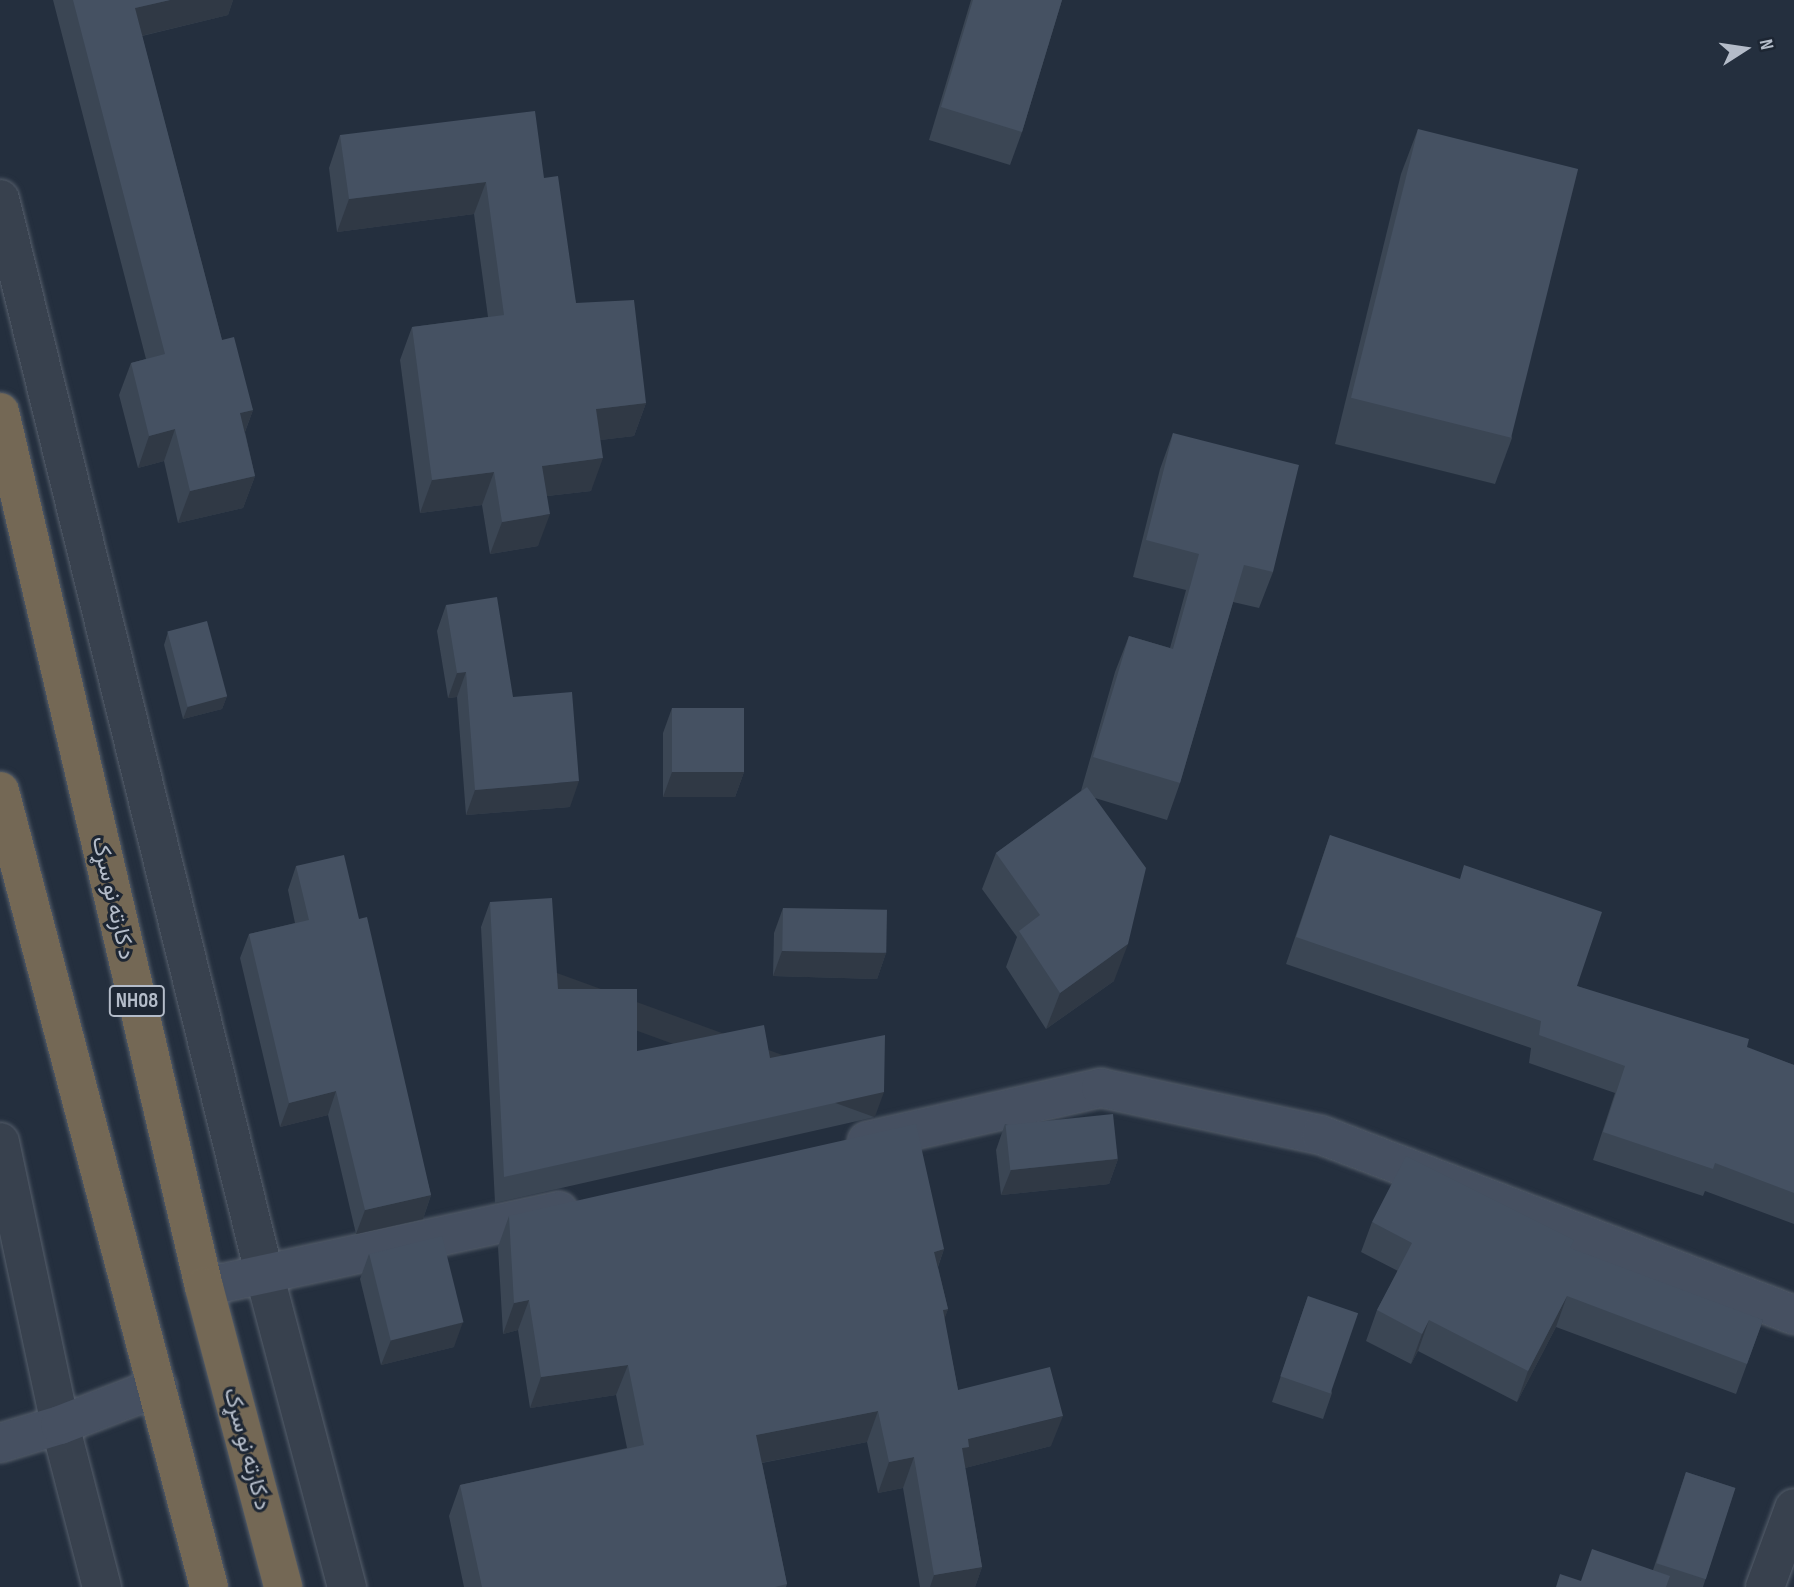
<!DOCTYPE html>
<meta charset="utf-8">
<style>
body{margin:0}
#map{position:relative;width:1794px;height:1587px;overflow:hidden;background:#242f3e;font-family:"Sofia Sans Condensed",Vazirmatn,sans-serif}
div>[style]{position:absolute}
.roads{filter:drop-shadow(0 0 2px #565f6c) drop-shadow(0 0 2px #565f6c)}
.street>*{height:38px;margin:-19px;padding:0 19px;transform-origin:19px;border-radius:19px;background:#38414e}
.secondary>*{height:38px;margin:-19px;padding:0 19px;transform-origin:19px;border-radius:19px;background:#465061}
.highway>*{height:38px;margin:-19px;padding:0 19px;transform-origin:19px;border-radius:19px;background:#746855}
.wall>*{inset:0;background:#3b4654}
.shaded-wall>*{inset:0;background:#303945;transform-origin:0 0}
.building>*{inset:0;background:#455162;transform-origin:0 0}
span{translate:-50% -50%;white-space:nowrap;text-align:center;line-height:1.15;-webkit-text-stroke:6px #1d2633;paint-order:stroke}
.shield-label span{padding:2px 5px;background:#1d2633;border:2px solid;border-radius:5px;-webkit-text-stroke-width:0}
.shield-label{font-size:21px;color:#b4bcc9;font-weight:700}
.street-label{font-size:23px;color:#b4bcc9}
.north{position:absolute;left:1710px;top:14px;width:70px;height:70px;-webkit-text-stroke:5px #1d2633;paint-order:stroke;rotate:78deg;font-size:19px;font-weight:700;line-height:28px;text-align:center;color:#b4bcc9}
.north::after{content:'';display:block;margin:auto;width:24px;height:32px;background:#b4bcc9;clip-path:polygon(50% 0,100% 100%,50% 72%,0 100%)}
</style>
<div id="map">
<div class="roads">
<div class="street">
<i style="left:0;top:199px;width:1110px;rotate:76.19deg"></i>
<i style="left:265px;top:1277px;width:321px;rotate:75.2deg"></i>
<i style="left:0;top:1142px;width:289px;rotate:78deg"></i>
<i style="left:60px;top:1425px;width:167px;rotate:75.5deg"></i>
<i style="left:1765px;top:1587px;width:84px;rotate:-69.8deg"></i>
</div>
<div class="secondary">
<i style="left:867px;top:1141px;width:240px;rotate:-12.8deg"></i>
<i style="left:1101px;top:1088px;width:225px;rotate:12.1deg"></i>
<i style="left:1321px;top:1135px;width:506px;rotate:20.83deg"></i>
<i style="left:204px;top:1287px;width:363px;rotate:-12.1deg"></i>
<i style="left:0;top:1443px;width:63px;rotate:-16.7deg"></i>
<i style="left:60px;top:1425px;width:105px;rotate:-21.2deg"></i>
</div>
<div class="highway">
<i style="left:0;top:412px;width:898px;rotate:76.88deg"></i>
<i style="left:204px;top:1287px;width:310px;rotate:75.2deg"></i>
<i style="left:0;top:791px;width:823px;rotate:75.29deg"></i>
</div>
</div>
<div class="wall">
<i style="clip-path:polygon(53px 0,233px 0,228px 15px,142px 36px,222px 340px,253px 410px,245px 432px,255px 476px,243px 508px,178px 523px,164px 461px,138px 468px,119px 395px,131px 363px,146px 359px)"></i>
<i style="clip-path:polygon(971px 0,1062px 0,1022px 132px,1010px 165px,929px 140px)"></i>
<i style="clip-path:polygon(1418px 129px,1512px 438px,1495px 484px,1335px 444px,1401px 174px)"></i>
<i style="clip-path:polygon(340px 135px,544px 178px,576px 303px,646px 403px,634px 436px,600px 440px,591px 491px,547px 496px,538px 546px,490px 554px,482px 505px,420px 513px,400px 360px,412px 327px,488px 317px,474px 214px,337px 232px,329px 168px)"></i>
<i style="clip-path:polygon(1173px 433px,1273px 572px,1259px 608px,1233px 602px,1180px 783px,1167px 820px,1095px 798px,1114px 981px,1046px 1029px,1006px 967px,1017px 937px,982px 889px,996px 853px,1081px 791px,1115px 672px,1129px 636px,1170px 648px,1186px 590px,1133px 577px,1160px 469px)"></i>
<i style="clip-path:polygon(446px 605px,513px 697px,570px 807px,466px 815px,457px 697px,448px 698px,437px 631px)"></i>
<i style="clip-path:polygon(168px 632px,227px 696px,222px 709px,183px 719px,164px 645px)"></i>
<i style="clip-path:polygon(672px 708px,744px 772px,735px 797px,663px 797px,663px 733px)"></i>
<i style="clip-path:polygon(1330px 835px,1577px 986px,1794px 1065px,1794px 1224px,1705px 1191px,1703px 1196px,1593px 1160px,1615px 1093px,1529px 1063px,1531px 1048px,1286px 964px)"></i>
<i style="clip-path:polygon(296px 866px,359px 919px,431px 1195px,423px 1219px,356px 1234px,328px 1115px,280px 1127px,240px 958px,249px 934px,295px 923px,288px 890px)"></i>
<i style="clip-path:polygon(490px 902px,558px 989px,637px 1051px,770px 1058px,875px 1117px,495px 1203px,481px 927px)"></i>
<i style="clip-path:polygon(783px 908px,886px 953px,877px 979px,773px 976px,774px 933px)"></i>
<i style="clip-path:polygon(1005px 1124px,1118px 1159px,1109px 1184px,1001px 1195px,996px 1150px)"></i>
<i style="clip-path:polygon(509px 1216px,944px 1249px,938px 1267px,948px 1309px,944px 1319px,958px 1390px,1051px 1446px,965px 1468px,982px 1567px,975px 1587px,920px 1587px,903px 1488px,878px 1493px,867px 1442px,762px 1463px,787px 1584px,786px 1587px,464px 1587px,449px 1516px,460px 1485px,627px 1448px,616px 1395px,530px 1408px,518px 1330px,503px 1334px,498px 1247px)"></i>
<i style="clip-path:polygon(1372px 1222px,1763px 1320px,1736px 1394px,1556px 1327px,1517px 1402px,1418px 1351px,1411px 1364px,1366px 1341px,1377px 1310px,1398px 1271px,1361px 1252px)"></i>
<i style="clip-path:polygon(369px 1254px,454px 1347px,381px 1365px,360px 1279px)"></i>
<i style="clip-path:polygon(1308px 1296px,1332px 1393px,1323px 1419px,1272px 1402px)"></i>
<i style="clip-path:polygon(1686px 1472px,1735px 1488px,1703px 1587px,1556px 1587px,1580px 1581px,1653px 1570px)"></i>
</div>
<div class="shaded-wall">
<i style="clip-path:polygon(170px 0,233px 0,228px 15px,124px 40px,135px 8px)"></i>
<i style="clip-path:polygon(486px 182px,474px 214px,337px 232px,349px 199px)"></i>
<i style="clip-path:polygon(646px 403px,634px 436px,584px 442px,596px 409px)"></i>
<i style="clip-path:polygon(253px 410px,241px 442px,240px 413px)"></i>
<i style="clip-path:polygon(175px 429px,164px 461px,138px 468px,149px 436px)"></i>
<i style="clip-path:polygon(603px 458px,591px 491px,530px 498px,542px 466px)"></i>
<i style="clip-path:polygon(494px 472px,482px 505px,420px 513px,432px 480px)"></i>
<i style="clip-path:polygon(255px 476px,243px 508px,178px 523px,190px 491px)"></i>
<i style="clip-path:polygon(550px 514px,538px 546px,490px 554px,502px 522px)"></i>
<i style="clip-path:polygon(466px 672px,457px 697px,448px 698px,457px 673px)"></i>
<i style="clip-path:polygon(227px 696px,222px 709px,183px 719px,188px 706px)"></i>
<i style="clip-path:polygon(672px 772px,744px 772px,735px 797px,663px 797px)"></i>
<i style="clip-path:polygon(579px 781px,570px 807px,466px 815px,475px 790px)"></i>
<i style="clip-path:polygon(1128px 944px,1114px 981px,1046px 1029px,1060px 993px)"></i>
<i style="clip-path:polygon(782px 951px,886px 953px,877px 979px,773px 976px)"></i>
<i style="clip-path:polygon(336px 1091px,328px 1115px,280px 1127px,289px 1103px)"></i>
<i style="left:884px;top:1092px;width:27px;height:389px;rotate:110deg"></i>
<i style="clip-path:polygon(1118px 1159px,1109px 1184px,1001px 1195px,1011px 1170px)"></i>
<i style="clip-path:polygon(431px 1195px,423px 1219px,356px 1234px,365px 1210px)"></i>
<i style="clip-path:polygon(944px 1249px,933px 1280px,934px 1252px)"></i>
<i style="clip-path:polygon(1567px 1296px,1556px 1327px,1517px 1402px,1528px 1371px)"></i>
<i style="clip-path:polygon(529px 1300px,518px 1330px,503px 1334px,514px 1303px)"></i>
<i style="clip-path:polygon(948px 1309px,937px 1340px,943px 1310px)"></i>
<i style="clip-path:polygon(1429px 1320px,1418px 1351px,1411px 1364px,1422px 1334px)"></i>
<i style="clip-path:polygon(463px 1322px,454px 1347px,381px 1365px,391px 1340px)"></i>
<i style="clip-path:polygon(628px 1365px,616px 1395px,530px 1408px,541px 1377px)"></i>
<i style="clip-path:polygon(878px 1411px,867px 1442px,745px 1466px,756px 1435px)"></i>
<i style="clip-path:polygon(1063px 1416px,1051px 1446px,961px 1469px,962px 1448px,968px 1439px)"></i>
<i style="clip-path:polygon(914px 1457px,903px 1488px,878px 1493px,889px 1462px)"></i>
<i style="clip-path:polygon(982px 1567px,975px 1587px,930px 1587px,934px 1575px)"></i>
</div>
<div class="building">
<i style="clip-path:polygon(73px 0,170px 0,135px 8px,222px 340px,234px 337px,253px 410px,240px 413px,255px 476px,190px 491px,175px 429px,149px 436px,131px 363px,165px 354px)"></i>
<i style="clip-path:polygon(973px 0,1062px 0,1022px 132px,941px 107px)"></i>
<i style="clip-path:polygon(535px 111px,544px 178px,558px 176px,576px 303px,634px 300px,646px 403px,596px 409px,603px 458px,542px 466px,550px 514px,502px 522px,494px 472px,432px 480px,412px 327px,504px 315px,486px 182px,349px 199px,340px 135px)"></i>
<i style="left:1418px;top:129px;width:165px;height:277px;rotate:14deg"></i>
<i style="clip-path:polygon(1173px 433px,1299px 465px,1273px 572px,1244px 565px,1180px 783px,1093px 757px,1129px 636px,1173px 649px,1199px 554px,1146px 540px)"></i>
<i style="clip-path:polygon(497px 597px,513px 697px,572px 692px,579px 781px,475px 790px,466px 672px,457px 673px,446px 605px)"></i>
<i style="left:207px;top:621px;width:78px;height:41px;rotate:75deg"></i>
<i style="left:672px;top:708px;width:72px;height:64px"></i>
<i style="clip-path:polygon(1087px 787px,1146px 868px,1128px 944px,1060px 993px,1019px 931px,1040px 915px,996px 853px)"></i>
<i style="clip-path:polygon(1330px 835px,1460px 879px,1464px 865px,1602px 912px,1577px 986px,1749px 1039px,1747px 1047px,1794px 1065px,1794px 1193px,1715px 1163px,1713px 1169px,1603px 1132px,1625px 1066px,1539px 1035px,1541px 1021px,1296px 937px)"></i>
<i style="clip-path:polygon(344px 855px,359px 919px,367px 917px,431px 1195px,365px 1210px,336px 1091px,289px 1103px,249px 934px,309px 920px,296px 866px)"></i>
<i style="clip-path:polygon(552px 898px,558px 989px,637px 989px,637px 1051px,764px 1025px,770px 1058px,885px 1035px,884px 1092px,504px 1177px,490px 902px)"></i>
<i style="left:783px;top:908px;width:104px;height:43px;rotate:1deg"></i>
<i style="left:1113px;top:1114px;width:45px;height:108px;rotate:84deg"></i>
<i style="clip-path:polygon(916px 1124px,944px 1249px,934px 1252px,948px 1309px,943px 1310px,958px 1390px,1050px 1367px,1063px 1416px,968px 1439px,969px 1447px,962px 1448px,982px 1567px,934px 1575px,914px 1457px,889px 1462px,878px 1411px,756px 1435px,787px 1584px,775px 1587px,482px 1587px,460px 1485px,644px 1445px,628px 1365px,541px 1377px,529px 1300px,514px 1303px,509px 1216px)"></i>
<i style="clip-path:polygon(1406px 1156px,1574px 1240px,1570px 1248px,1763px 1320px,1747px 1364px,1567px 1296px,1528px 1371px,1429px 1320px,1422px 1334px,1377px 1310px,1412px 1243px,1372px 1222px)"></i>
<i style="left:442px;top:1236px;width:89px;height:75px;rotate:76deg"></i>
<i style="left:1308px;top:1296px;width:53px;height:85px;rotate:19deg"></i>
<i style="left:1686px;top:1472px;width:52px;height:96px;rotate:18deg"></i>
<i style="clip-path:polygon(1592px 1549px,1670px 1576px,1666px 1587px,1556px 1587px,1560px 1574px,1581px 1581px)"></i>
</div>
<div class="shield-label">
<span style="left:137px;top:1001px">NH08</span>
</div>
<div class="street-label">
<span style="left:113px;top:898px;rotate:77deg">د کارته نو سړک</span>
<span style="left:247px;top:1449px;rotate:75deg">د کارته نو سړک</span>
</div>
<div class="north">N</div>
</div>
